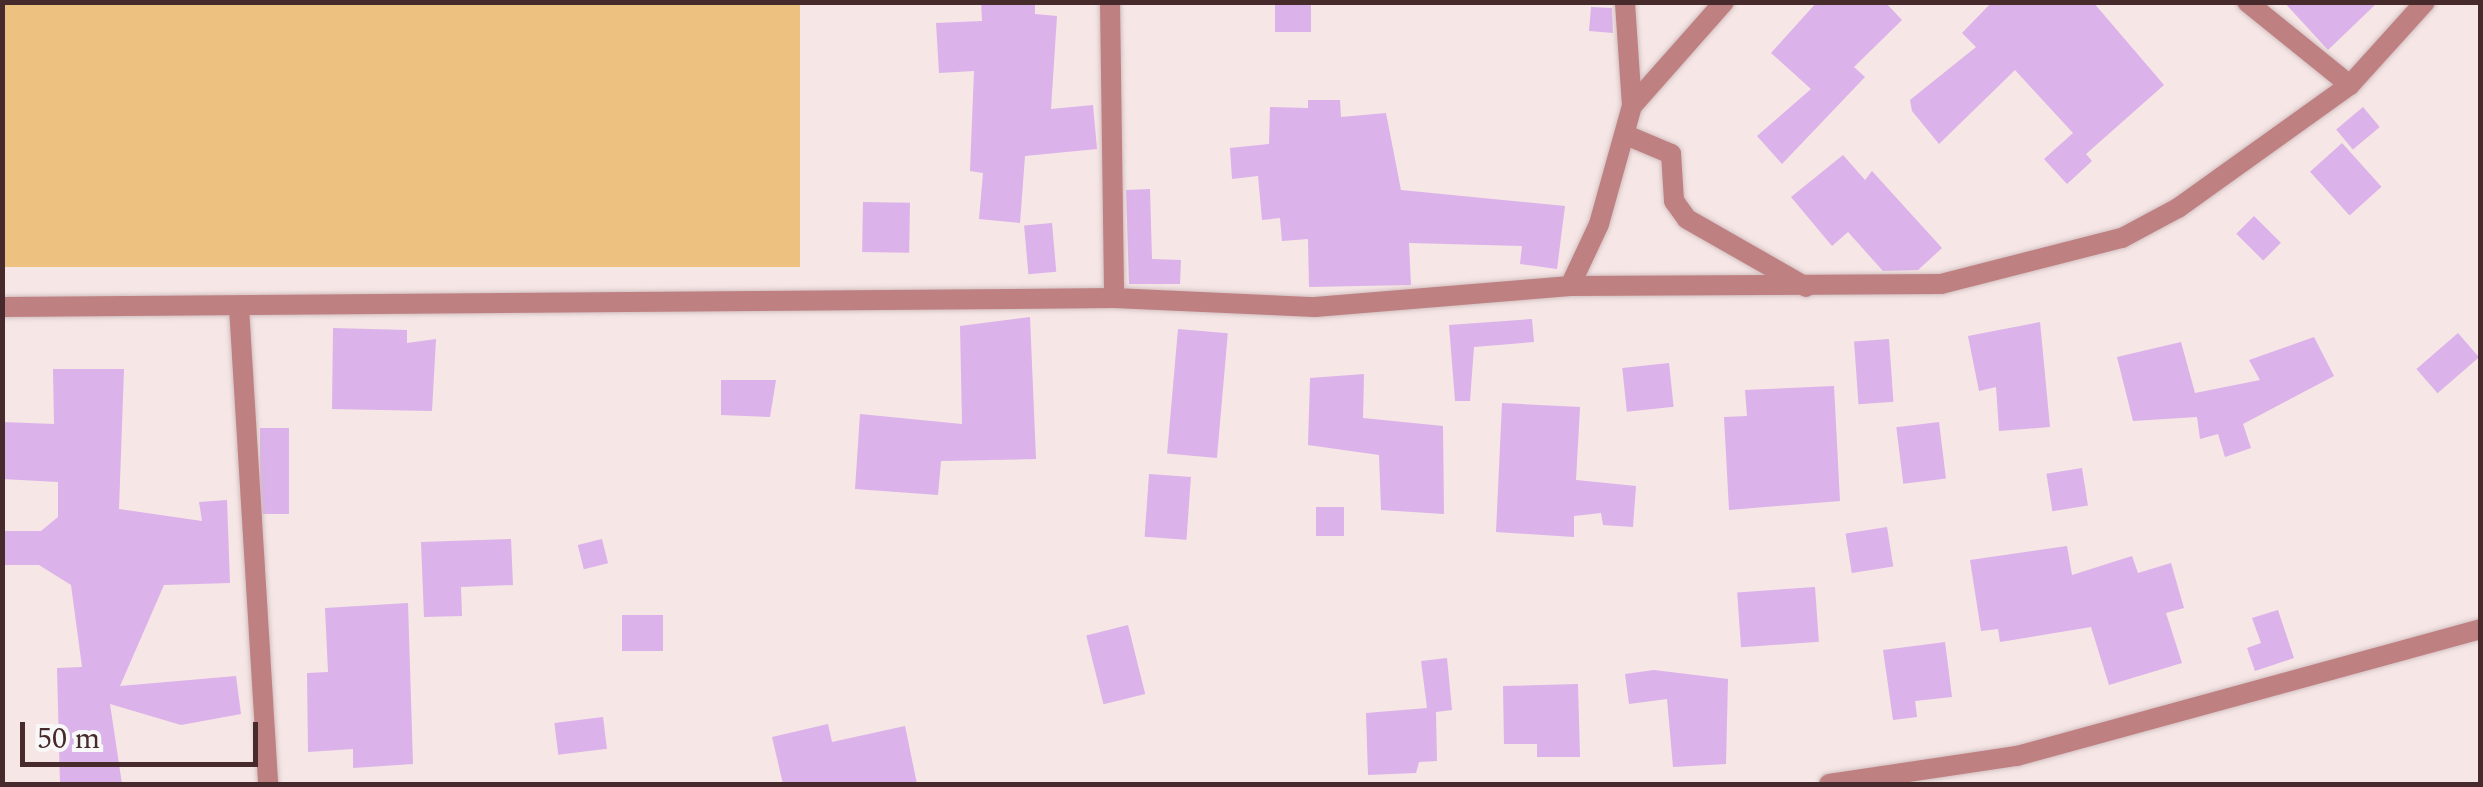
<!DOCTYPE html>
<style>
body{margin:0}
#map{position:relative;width:2483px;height:787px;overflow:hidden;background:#f6e6e6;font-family:Spectral,serif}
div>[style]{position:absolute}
.green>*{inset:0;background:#edc280;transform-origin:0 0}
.building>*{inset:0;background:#dbb2e9;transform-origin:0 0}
.roads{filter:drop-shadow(0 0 2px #d3c0c1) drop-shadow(0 0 2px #d3c0c1)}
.minor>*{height:20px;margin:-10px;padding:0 10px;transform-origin:10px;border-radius:10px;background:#bf8082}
span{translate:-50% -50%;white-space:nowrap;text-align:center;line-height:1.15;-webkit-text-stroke:8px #f8f8f8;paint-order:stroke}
.frame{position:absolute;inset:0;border:5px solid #472a2b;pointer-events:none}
.scale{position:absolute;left:20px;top:722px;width:238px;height:45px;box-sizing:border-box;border:5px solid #472a2b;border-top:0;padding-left:12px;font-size:30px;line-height:35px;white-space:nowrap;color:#472a2b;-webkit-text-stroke:8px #f8f8f8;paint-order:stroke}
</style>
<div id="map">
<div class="green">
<i style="left:3px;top:2px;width:797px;height:265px"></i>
</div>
<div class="building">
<i style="clip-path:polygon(981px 2px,1035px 2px,1035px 14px,1057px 16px,1051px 109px,1093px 105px,1097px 149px,1025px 156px,1020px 223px,979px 219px,983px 173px,970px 171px,974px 71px,939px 73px,936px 23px,982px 21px)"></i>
<i style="left:1275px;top:2px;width:36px;height:30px"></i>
<i style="clip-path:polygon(1817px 2px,1885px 2px,1902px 20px,1854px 67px,1865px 77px,1782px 164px,1757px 136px,1811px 89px,1771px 53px)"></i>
<i style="clip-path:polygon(1992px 2px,2093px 2px,2164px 85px,2086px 154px,2092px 161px,2067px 184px,2044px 159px,2073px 133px,2015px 70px,1939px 144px,1912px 111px,1910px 100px,1976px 47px,1962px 33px)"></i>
<i style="clip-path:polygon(2284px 2px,2378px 2px,2328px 50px)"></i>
<i style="clip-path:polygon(1591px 7px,1612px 8px,1613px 33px,1589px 31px)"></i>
<i style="clip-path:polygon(1308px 100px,1340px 100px,1341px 117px,1386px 113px,1401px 190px,1565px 206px,1557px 269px,1520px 264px,1522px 246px,1409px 243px,1411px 285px,1309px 287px,1308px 239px,1282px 241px,1280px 218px,1262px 220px,1258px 176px,1232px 179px,1230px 148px,1269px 144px,1270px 107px,1308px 108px)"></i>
<i style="left:2363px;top:107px;width:26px;height:35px;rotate:50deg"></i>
<i style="left:2342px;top:143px;width:59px;height:43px;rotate:48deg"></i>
<i style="clip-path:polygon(1843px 155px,1865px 180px,1872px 171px,1942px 248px,1918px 270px,1883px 271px,1848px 232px,1832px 246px,1791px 197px)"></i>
<i style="clip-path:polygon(1150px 189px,1152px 259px,1181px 260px,1180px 284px,1129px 284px,1126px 190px)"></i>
<i style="left:863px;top:202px;width:47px;height:50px;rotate:1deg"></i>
<i style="left:2254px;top:216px;width:38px;height:25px;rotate:45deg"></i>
<i style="left:1052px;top:223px;width:49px;height:28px;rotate:85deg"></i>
<i style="clip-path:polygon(1030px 317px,1036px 459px,941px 461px,938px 495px,855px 489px,860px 414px,962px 424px,960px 326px)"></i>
<i style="clip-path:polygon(1532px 319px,1534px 342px,1474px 347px,1470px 401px,1455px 401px,1449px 325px)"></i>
<i style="clip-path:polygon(2040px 322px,2050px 427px,1999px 431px,1996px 387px,1979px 391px,1968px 336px)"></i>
<i style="clip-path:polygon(333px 328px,407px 330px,407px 343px,436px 339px,432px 411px,332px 409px)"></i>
<i style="left:1178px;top:329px;width:50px;height:125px;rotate:5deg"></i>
<i style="left:2458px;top:333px;width:32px;height:55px;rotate:49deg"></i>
<i style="clip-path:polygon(2314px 337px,2334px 376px,2243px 424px,2251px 448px,2225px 457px,2218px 434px,2200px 439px,2197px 417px,2133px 421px,2117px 357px,2181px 342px,2195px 393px,2260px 380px,2249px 360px)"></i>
<i style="left:1889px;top:339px;width:63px;height:35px;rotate:86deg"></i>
<i style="left:1669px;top:363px;width:44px;height:47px;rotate:84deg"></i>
<i style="clip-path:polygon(53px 369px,124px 369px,119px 509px,202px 521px,199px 502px,227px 500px,230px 583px,164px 585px,120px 686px,236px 676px,241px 714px,181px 725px,110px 704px,122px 784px,60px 784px,57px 668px,82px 667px,71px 585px,39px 565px,2px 565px,2px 531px,41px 531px,58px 517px,58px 482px,2px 479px,2px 422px,54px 424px)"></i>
<i style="clip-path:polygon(1364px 374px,1363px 418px,1443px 426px,1444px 514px,1381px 510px,1379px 455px,1308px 445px,1310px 378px)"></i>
<i style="clip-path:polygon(721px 380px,776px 380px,770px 417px,721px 415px)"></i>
<i style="clip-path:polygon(1834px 386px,1840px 501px,1729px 510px,1724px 417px,1747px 416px,1745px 390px)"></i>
<i style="clip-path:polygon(1502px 403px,1580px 407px,1576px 480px,1636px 486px,1633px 527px,1603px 525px,1601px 513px,1574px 516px,1574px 537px,1496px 532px)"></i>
<i style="left:1939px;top:422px;width:57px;height:43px;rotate:83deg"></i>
<i style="left:260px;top:428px;width:29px;height:86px"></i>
<i style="left:2082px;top:468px;width:38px;height:36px;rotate:81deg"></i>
<i style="left:1149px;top:474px;width:42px;height:63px;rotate:4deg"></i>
<i style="left:1316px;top:507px;width:28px;height:29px"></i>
<i style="left:1887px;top:527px;width:40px;height:42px;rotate:81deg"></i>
<i style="clip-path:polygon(511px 539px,513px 585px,461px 587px,462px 616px,424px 617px,421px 542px)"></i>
<i style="left:602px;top:539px;width:25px;height:25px;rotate:76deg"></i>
<i style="clip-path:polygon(2067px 546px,2072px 575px,2132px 556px,2138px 573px,2171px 563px,2184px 608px,2166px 613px,2182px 663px,2109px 685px,2091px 627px,2000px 642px,1998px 629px,1981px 631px,1970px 560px)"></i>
<i style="left:1815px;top:587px;width:55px;height:78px;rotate:86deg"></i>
<i style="clip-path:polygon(408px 603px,413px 764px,353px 768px,353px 749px,308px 752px,307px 673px,328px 672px,325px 608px)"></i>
<i style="clip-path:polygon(2278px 610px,2294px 658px,2255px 671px,2247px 648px,2261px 643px,2252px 618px)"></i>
<i style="left:622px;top:615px;width:41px;height:36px"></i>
<i style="left:1128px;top:625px;width:71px;height:43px;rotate:76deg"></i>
<i style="clip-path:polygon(1945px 642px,1952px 697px,1915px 701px,1917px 717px,1893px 720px,1883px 650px)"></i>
<i style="clip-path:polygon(1447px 658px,1452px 710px,1436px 712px,1437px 761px,1419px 762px,1416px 773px,1368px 775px,1366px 713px,1427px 708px,1421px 661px)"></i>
<i style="clip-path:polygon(1654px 670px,1728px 679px,1726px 764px,1673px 767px,1667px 699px,1629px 704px,1625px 674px)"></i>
<i style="clip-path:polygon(1578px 684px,1580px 757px,1537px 757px,1537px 744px,1504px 744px,1503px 686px)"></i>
<i style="left:603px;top:717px;width:32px;height:49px;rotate:83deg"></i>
<i style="clip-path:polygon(828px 724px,832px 742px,905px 726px,917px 784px,783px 784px,772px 737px)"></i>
</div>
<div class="roads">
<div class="minor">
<i style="left:1110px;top:2px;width:296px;rotate:89.2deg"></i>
<i style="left:2247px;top:2px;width:132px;rotate:38.9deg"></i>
<i style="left:1632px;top:106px;width:139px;rotate:-48.5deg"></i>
<i style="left:1626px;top:135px;width:49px;rotate:22.9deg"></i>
<i style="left:1671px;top:154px;width:47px;rotate:86.3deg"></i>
<i style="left:1674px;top:201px;width:22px;rotate:54deg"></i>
<i style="left:1687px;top:219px;width:137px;rotate:29.7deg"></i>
<i style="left:1570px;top:286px;width:68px;rotate:-64.9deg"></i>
<i style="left:1599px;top:224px;width:123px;rotate:-74.4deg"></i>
<i style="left:1632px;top:106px;width:104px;rotate:-93.9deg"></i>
<i style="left:2px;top:307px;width:1112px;rotate:-0.46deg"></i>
<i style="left:1114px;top:298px;width:201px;rotate:2.6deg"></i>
<i style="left:1315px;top:307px;width:256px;rotate:-4.7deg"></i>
<i style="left:1570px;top:286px;width:371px;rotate:-0.3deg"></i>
<i style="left:1941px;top:284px;width:187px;rotate:-14.3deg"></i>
<i style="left:2122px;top:238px;width:64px;rotate:-28.2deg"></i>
<i style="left:2178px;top:208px;width:211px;rotate:-35.6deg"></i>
<i style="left:2350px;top:85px;width:112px;rotate:-47.9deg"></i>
<i style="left:239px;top:307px;width:478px;rotate:86.5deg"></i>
<i style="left:1829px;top:784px;width:190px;rotate:-8.5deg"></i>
<i style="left:2017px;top:756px;width:480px;rotate:-15.3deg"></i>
</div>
</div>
<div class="frame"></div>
<div class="scale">50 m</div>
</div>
